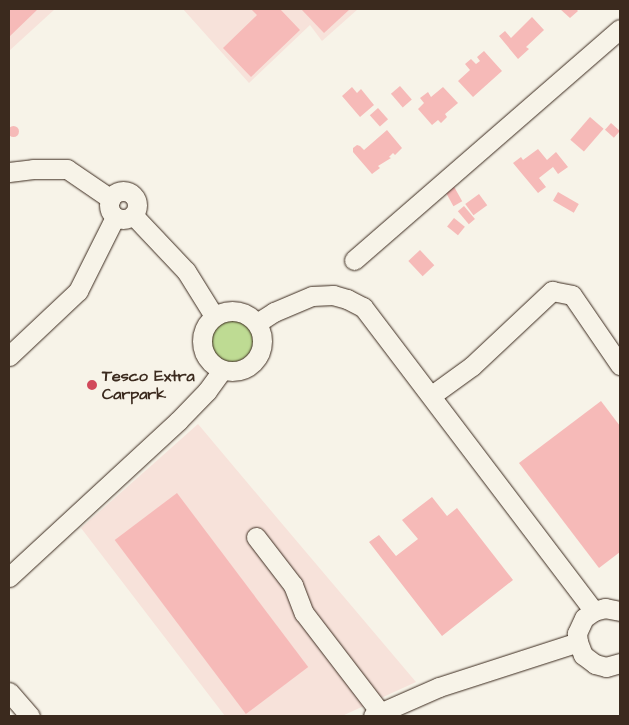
<!DOCTYPE html>
<style>
body{margin:0}
#map{position:relative;width:629px;height:725px;overflow:hidden;background:#f7f3e8;font-family:"Architects Daughter",sans-serif}
div>[style]{position:absolute}
.built>*{inset:0;background:#f7e2da}
.green>*{inset:0;background:#bedb93}
.round{border-radius:50%}
.building>*{inset:0;background:#f6bab8;transform-origin:0 0}
.roads{filter:drop-shadow(0 0 1px #3b2a1e) drop-shadow(0 0 1px #3b2a1e)}
.minor>*{height:19px;margin:-9.5px;padding:0 9.5px;transform-origin:9.5px;border-radius:9.5px;background:#f7f3e8}
.minor>.ring{margin:-9.5px;padding:0;box-sizing:content-box;background:none;border:19px solid #f7f3e8;border-radius:50%}
.dots>*{width:14px;height:14px;translate:-50% -50%;box-sizing:border-box;border:2px solid #f7f3e8;border-radius:50%}
span{translate:-50% -50%;white-space:nowrap;text-align:center;line-height:1.15;-webkit-text-stroke:4px #f7f3e8;paint-order:stroke}
.poi-label{font-size:16px;color:#3b2a1e;font-weight:700}
.left{translate:0 -50%;text-align:left}
.frame{position:absolute;inset:0;border:10px solid #3b2a1e;pointer-events:none}
</style>
<div id="map">
<div class="built">
<i style="clip-path:polygon(9px 9px,55px 9px,9px 51px)"></i>
<i style="clip-path:polygon(183px 9px,358px 9px,322px 41px,310px 25px,249px 83px)"></i>
<i style="clip-path:polygon(198px 424px,278px 519px,416px 682px,342px 716px,225px 716px,81px 528px)"></i>
</div>
<div class="green">
<i class="round" style="left:211px;top:320px;width:42px;height:42px"></i>
</div>
<div class="building">
<i style="clip-path:polygon(9px 9px,38px 9px,9px 37px)"></i>
<i style="clip-path:polygon(251px 9px,280px 9px,300px 30px,251px 77px,223px 48px,257px 15px)"></i>
<i style="clip-path:polygon(301px 9px,350px 9px,324px 33px)"></i>
<i style="clip-path:polygon(560px 9px,576px 9px,578px 11px,570px 18px)"></i>
<i style="clip-path:polygon(532px 17px,544px 30px,526px 47px,529px 49px,518px 59px,499px 36px,505px 31px,511px 38px)"></i>
<i style="clip-path:polygon(484px 51px,502px 71px,473px 97px,458px 81px,470px 70px,465px 64px,471px 59px,476px 64px,480px 61px,477px 57px)"></i>
<i style="left:400px;top:86px;width:18px;height:12px;rotate:49deg"></i>
<i style="clip-path:polygon(352px 87px,357px 93px,361px 89px,374px 105px,360px 117px,342px 96px)"></i>
<i style="clip-path:polygon(443px 87px,458px 103px,445px 114px,447px 117px,441px 123px,438px 120px,432px 125px,418px 109px,424px 103px,420px 98px,428px 92px,431px 97px)"></i>
<i style="left:378px;top:108px;width:15px;height:11px;rotate:48deg"></i>
<i style="left:590px;top:117px;width:18px;height:30px;rotate:41deg"></i>
<i style="left:611px;top:123px;width:12px;height:9px;rotate:42deg"></i>
<i class="round" style="left:7.5px;top:125.5px;width:11px;height:11px"></i>
<i style="clip-path:polygon(387px 130px,402px 148px,395px 155px,393px 153px,389px 157px,391px 158px,378px 166px,380px 168px,372px 174px,353px 152px,353px 148px,357px 145px,360px 146px,364px 150px)"></i>
<i style="clip-path:polygon(538px 149px,547px 160px,556px 152px,568px 167px,558px 174px,553px 167px,539px 178px,546px 187px,538px 193px,513px 163px,521px 157px,523px 160px)"></i>
<i style="left:452px;top:183px;width:21px;height:10px;rotate:61deg"></i>
<i style="left:558px;top:192px;width:24px;height:10px;rotate:30deg"></i>
<i style="left:479px;top:194px;width:14px;height:17px;rotate:54deg"></i>
<i style="left:464px;top:206px;width:17px;height:8px;rotate:50deg"></i>
<i style="left:454px;top:218px;width:14px;height:11px;rotate:39deg"></i>
<i style="left:420px;top:250px;width:21px;height:16px;rotate:47deg"></i>
<i style="clip-path:polygon(601px 401px,620px 426px,620px 552px,599px 568px,519px 463px)"></i>
<i style="left:177px;top:493px;width:218px;height:78px;rotate:53deg"></i>
<i style="clip-path:polygon(432px 497px,447px 516px,457px 508px,513px 580px,442px 636px,369px 542px,379px 535px,396px 556px,418px 539px,402px 520px)"></i>
</div>
<div class="roads">
<div class="minor">
<i style="left:9px;top:172px;width:24px;rotate:-7deg"></i>
<i style="left:33px;top:169px;width:34px"></i>
<i style="left:67px;top:169px;width:53px;rotate:34.3deg"></i>
<i class="ring" style="left:109px;top:191px;width:9px;height:9px"></i>
<i style="left:133px;top:215px;width:77px;rotate:46.6deg"></i>
<i style="left:186px;top:271px;width:53px;rotate:58.1deg"></i>
<i style="left:354px;top:260px;width:352px;rotate:-41deg"></i>
<i class="ring" style="left:202px;top:311px;width:41px;height:41px"></i>
<i style="left:257px;top:323px;width:20px;rotate:-33deg"></i>
<i style="left:274px;top:312px;width:41px;rotate:-22.8deg"></i>
<i style="left:312px;top:296px;width:21px;rotate:-3deg"></i>
<i style="left:333px;top:295px;width:15px;rotate:16deg"></i>
<i style="left:347px;top:299px;width:18px;rotate:27deg"></i>
<i style="left:363px;top:307px;width:382px;rotate:52.8deg"></i>
<i style="left:9px;top:356px;width:95px;rotate:-43.3deg"></i>
<i style="left:78px;top:291px;width:83px;rotate:-63.4deg"></i>
<i style="left:432px;top:395px;width:49px;rotate:-35.9deg"></i>
<i style="left:472px;top:366px;width:110px;rotate:-43.2deg"></i>
<i style="left:552px;top:291px;width:20px;rotate:11deg"></i>
<i style="left:572px;top:295px;width:85px;rotate:55.6deg"></i>
<i style="left:256px;top:537px;width:61px;rotate:52.4deg"></i>
<i style="left:293px;top:585px;width:30px;rotate:69deg"></i>
<i style="left:304px;top:613px;width:125px;rotate:52.5deg"></i>
<i style="left:9px;top:577px;width:230px;rotate:-42.7deg"></i>
<i style="left:178px;top:421px;width:42px;rotate:-46deg"></i>
<i style="left:207px;top:391px;width:26px;rotate:-54deg"></i>
<i style="left:620px;top:611px;width:15px;rotate:-169deg"></i>
<i style="left:605px;top:608px;width:11px;rotate:165deg"></i>
<i style="left:594px;top:611px;width:12px;rotate:145deg"></i>
<i style="left:584px;top:618px;width:17px;rotate:115deg"></i>
<i style="left:577px;top:633px;width:9px;rotate:84deg"></i>
<i style="left:578px;top:642px;width:14px;rotate:69deg"></i>
<i style="left:583px;top:655px;width:15px;rotate:37deg"></i>
<i style="left:595px;top:664px;width:11px;rotate:15deg"></i>
<i style="left:606px;top:667px;width:15px;rotate:-16deg"></i>
<i style="left:9px;top:692px;width:32px;rotate:49deg"></i>
<i style="left:373px;top:716px;width:72px;rotate:-23.7deg"></i>
<i style="left:439px;top:687px;width:146px;rotate:-17.9deg"></i>
</div>
</div>
<div class="dots">
<i style="left:92px;top:385px;background:#d1495b"></i>
</div>
<div class="poi-label">
<span class="left" style="left:102px;top:385px">Tesco Extra<br>Carpark</span>
</div>
<div class="frame"></div>
</div>
